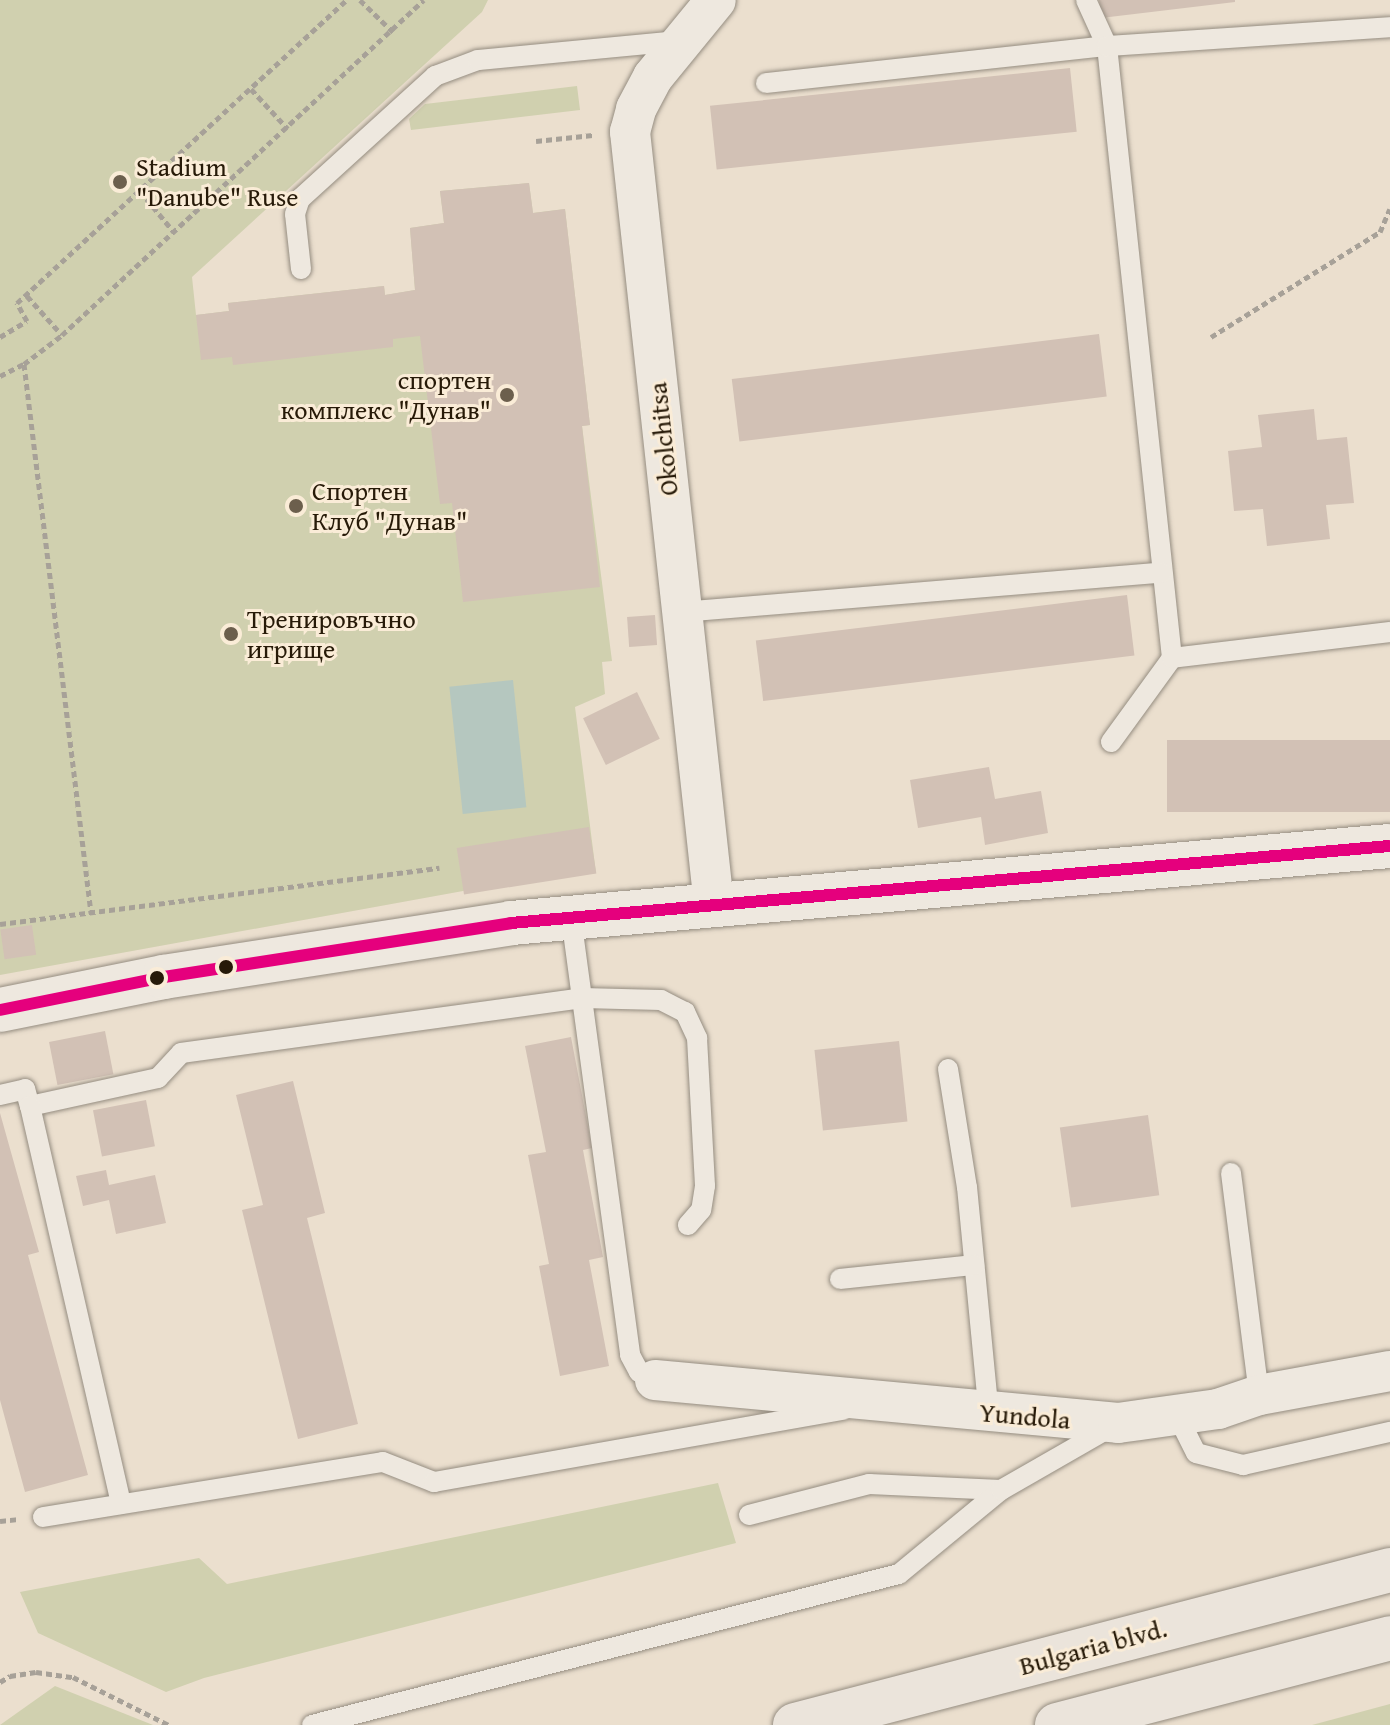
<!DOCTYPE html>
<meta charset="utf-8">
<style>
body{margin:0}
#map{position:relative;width:1390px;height:1725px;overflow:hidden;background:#ebdfce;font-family:"Gentium Book Plus",serif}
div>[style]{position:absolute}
.green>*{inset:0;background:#d0d0af}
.water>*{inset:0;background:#b5c7bf;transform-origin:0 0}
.building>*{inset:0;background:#d2c1b5;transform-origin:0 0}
.path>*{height:5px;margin-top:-2.5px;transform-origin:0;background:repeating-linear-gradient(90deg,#a7a198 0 6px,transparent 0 10px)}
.roads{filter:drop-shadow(0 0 2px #958d81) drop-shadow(0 0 2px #958d81)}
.service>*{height:20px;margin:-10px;padding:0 10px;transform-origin:10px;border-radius:10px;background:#eee8df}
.minor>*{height:40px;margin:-20px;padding:0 20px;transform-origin:20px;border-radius:20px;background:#eee8df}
.tertiary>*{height:44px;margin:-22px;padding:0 22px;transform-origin:22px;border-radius:22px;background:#eee8df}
.trunk>*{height:44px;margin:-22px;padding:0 22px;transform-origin:22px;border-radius:22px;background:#ebe4db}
.bus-1>*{height:12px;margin:-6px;padding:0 6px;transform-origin:6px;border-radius:6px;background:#e5007d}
.dots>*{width:22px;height:22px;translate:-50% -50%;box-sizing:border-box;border:4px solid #faecd7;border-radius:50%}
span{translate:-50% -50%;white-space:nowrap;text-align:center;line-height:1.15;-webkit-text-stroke:6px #faecd7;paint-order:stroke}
.poi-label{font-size:26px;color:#271a08}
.left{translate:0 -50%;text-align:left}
.right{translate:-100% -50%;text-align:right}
.street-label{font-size:26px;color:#271a08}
</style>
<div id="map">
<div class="green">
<i style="clip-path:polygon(0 0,488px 0,482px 12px,192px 277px,196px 315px,229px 311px,228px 303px,384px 286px,385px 295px,415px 290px,410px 228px,444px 223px,440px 191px,529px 183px,533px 213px,565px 209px,590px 425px,582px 426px,612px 661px,602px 662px,605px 694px,575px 707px,596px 873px,463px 891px,0 975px)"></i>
<i style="clip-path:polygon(577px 86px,580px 110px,411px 130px,409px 119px,425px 104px)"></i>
<i style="clip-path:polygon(718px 1483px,736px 1543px,204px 1678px,166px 1692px,38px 1633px,20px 1592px,199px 1558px,227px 1584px)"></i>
<i style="clip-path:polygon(55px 1686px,153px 1725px,0 1725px)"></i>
<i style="clip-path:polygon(1390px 1704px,1390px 1725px,1312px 1725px)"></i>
</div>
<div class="water">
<i style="left:513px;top:680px;width:128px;height:64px;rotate:84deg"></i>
</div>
<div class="building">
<i style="clip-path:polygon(1099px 0,1235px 0,1235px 2px,1101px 18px)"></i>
<i style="left:1070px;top:68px;width:64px;height:362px;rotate:84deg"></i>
<i style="clip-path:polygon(529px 183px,533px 213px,565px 209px,590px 425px,582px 426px,600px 587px,463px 602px,452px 503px,440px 504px,420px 336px,393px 339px,393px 347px,233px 365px,232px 357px,201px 360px,196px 315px,229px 311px,228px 303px,384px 286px,385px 295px,415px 290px,410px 228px,444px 223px,440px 191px)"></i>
<i style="left:1099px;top:334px;width:63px;height:370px;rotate:83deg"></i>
<i style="clip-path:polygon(1314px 409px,1317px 440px,1347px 437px,1354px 503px,1326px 505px,1330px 539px,1267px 546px,1263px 509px,1234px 511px,1228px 451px,1262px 447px,1258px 415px)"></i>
<i style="left:1127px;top:595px;width:61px;height:374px;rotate:83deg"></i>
<i style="left:655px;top:615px;width:30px;height:28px;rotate:86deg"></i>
<i style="left:637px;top:692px;width:52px;height:60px;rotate:64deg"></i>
<i style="left:1390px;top:740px;width:72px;height:223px;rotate:90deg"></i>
<i style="clip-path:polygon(989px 767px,995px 799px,1041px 791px,1048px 833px,985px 845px,981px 817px,918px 828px,910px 780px)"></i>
<i style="left:589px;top:827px;width:47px;height:134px;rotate:81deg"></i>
<i style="left:32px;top:925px;width:30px;height:32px;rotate:82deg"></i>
<i style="left:105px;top:1031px;width:44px;height:57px;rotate:79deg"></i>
<i style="clip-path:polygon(571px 1037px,592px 1148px,583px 1150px,603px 1257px,589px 1260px,609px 1366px,560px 1376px,539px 1266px,549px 1264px,528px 1155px,546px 1152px,525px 1046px)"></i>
<i style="left:899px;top:1041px;width:81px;height:85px;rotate:84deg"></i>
<i style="clip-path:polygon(293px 1081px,325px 1213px,307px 1218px,358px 1424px,298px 1439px,242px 1210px,263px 1205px,236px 1095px)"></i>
<i style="left:146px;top:1100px;width:47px;height:54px;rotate:79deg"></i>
<i style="clip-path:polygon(0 1113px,39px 1252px,28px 1255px,88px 1475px,25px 1492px,0 1400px)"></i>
<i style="left:1148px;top:1115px;width:81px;height:89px;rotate:82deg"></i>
<i style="clip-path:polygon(106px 1170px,109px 1185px,155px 1175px,166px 1223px,116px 1234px,109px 1200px,83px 1206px,76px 1176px)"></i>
</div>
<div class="path">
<i style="left:360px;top:0;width:46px;rotate:44.1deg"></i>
<i style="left:251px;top:89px;width:54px;rotate:47.2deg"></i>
<i style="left:536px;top:141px;width:57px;rotate:-6deg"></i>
<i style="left:140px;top:191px;width:53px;rotate:50.3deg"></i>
<i style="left:27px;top:296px;width:52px;rotate:48.1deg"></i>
<i style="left:0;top:337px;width:31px;rotate:-31deg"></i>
<i style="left:27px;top:321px;width:21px;rotate:-119deg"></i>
<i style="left:17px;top:303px;width:447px;rotate:-42.6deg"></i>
<i style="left:1211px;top:337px;width:199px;rotate:-31.9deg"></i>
<i style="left:1380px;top:232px;width:25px;rotate:-67deg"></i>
<i style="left:24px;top:364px;width:553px;rotate:83.04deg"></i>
<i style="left:0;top:376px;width:27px;rotate:-27deg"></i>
<i style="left:24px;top:364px;width:48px;rotate:-37.3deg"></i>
<i style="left:62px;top:335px;width:493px;rotate:-42.8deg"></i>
<i style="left:0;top:924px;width:443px;rotate:-7.3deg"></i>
<i style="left:0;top:1521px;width:18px;rotate:-6deg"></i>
<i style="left:0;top:1682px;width:12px;rotate:-31deg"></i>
<i style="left:10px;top:1676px;width:26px;rotate:-9deg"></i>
<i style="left:36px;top:1672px;width:37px;rotate:8deg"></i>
<i style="left:73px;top:1677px;width:107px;rotate:26.6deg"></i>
</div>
<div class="roads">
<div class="service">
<i style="left:1086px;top:0;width:51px;rotate:65.5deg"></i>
<i style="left:1107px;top:46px;width:615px;rotate:83.94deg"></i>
<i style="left:766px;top:83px;width:343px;rotate:-6.2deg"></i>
<i style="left:1107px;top:46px;width:284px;rotate:-3.8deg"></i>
<i style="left:301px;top:269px;width:55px;rotate:-96.2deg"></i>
<i style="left:295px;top:214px;width:16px;rotate:-72deg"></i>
<i style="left:300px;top:199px;width:183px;rotate:-42.3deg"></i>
<i style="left:435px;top:76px;width:46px;rotate:-20.4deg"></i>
<i style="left:478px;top:60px;width:202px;rotate:-5.4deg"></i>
<i style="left:682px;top:612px;width:481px;rotate:-4.7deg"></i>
<i style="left:1111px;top:742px;width:104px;rotate:-54deg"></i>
<i style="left:1172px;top:658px;width:220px;rotate:-6.8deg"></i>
<i style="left:571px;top:917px;width:442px;rotate:82.3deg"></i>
<i style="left:630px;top:1355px;width:19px;rotate:62deg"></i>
<i style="left:639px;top:1372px;width:18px;rotate:27deg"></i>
<i style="left:948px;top:1069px;width:120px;rotate:80.9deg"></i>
<i style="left:967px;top:1187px;width:228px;rotate:84.5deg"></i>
<i style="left:0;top:1095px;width:26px;rotate:-13deg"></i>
<i style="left:25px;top:1089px;width:18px;rotate:74deg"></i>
<i style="left:30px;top:1106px;width:131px;rotate:-12.3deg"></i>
<i style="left:158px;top:1078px;width:34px;rotate:-47deg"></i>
<i style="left:181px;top:1053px;width:405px;rotate:-7.8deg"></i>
<i style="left:582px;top:998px;width:79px;rotate:1.5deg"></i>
<i style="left:661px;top:1000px;width:27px;rotate:27deg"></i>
<i style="left:685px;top:1012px;width:29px;rotate:65deg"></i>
<i style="left:697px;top:1038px;width:148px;rotate:86.9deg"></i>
<i style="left:705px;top:1186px;width:24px;rotate:99deg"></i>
<i style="left:701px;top:1210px;width:20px;rotate:131deg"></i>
<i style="left:30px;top:1106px;width:408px;rotate:77.1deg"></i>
<i style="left:1231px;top:1173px;width:224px;rotate:82.8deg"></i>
<i style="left:840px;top:1279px;width:135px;rotate:-6deg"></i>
<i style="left:1177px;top:1415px;width:42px;rotate:63.4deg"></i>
<i style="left:1196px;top:1453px;width:49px;rotate:14.3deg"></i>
<i style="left:1243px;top:1465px;width:151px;rotate:-12.7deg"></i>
<i style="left:749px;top:1515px;width:124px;rotate:-14.5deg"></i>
<i style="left:869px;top:1484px;width:132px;rotate:2.6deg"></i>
<i style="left:43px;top:1517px;width:344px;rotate:-9.2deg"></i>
<i style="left:383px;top:1462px;width:55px;rotate:21.4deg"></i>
<i style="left:434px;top:1482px;width:416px;rotate:-10deg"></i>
<i style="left:312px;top:1725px;width:606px;rotate:-14.43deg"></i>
<i style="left:899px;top:1574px;width:132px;rotate:-39.5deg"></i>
<i style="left:1001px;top:1490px;width:127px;rotate:-29.8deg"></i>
</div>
<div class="minor">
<i style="left:714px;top:905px;width:778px;rotate:-96.2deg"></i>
<i style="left:630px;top:132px;width:24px;rotate:-75deg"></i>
<i style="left:636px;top:109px;width:36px;rotate:-62deg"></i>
<i style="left:653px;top:77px;width:99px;rotate:-50.7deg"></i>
<i style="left:655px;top:1380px;width:465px;rotate:5.3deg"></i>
<i style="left:1118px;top:1423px;width:101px;rotate:-8deg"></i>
<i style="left:1218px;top:1409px;width:43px;rotate:-18.9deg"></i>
<i style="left:1259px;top:1395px;width:133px;rotate:-10.4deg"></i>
</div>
<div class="tertiary">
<i style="left:0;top:1010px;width:167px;rotate:-11.4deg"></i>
<i style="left:164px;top:977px;width:351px;rotate:-8.8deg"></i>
<i style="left:511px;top:923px;width:882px;rotate:-5.01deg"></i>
</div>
<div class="trunk">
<i style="left:795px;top:1725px;width:615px;rotate:-14.6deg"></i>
<i style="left:1057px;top:1725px;width:344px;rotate:-14.6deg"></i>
</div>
</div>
<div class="bus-1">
<i style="left:0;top:1010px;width:167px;rotate:-11.4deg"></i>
<i style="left:164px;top:977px;width:351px;rotate:-8.8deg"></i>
<i style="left:511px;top:923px;width:882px;rotate:-5.01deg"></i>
</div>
<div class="dots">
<i style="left:120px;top:182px;background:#6c5f4d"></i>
<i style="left:507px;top:395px;background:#6c5f4d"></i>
<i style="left:296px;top:506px;background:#6c5f4d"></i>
<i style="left:231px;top:634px;background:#6c5f4d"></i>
<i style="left:226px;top:967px;background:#271a08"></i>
<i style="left:157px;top:978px;background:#271a08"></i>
</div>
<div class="poi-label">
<span class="left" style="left:136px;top:182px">Stadium<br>"Danube" Ruse</span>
<span class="right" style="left:491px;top:395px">спортен<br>комплекс "Дунав"</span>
<span class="left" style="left:312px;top:506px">Спортен<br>Клуб "Дунав"</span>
<span class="left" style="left:247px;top:634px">Тренировъчно<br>игрище</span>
</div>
<div class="street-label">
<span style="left:663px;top:439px;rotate:-96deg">Okolchitsa</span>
<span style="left:1025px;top:1416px;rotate:5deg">Yundola</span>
<span style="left:1093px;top:1647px;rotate:-15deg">Bulgaria blvd.</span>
</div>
</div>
